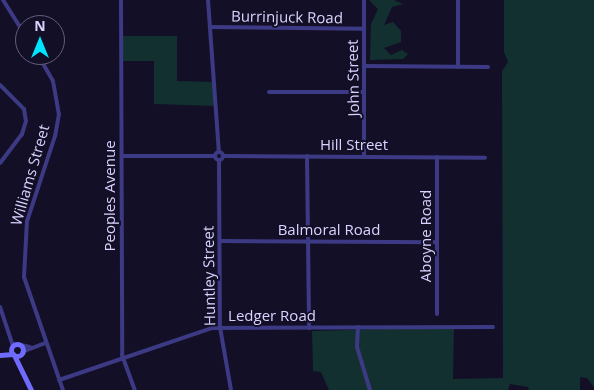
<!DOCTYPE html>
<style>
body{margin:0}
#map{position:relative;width:594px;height:390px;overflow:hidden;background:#130f26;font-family:"Open Sans",sans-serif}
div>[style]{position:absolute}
.green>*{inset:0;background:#12302f}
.street>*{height:4px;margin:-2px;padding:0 2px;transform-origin:2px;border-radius:2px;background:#3d3a85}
.street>.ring{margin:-2px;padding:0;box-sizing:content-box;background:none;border:4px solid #3d3a85;border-radius:50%}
.secondary>*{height:5px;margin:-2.5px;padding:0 2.5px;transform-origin:2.5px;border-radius:2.5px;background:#6f6bff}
.secondary>.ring{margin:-2.5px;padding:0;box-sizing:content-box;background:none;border:5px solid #6f6bff;border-radius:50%}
span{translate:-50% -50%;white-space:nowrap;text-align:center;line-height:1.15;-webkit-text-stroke:4px #130f26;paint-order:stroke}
.street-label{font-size:15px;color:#d9d4ff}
.north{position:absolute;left:15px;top:15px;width:50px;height:50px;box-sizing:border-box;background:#130f26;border:1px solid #625e7d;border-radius:50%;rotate:0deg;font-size:14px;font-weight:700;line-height:20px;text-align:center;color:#d9d4ff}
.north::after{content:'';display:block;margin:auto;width:18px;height:22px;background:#00e5ff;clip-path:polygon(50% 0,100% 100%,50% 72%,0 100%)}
</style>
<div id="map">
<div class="green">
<i style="clip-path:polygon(369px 0,394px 0,403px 4px,392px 7px,384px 25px,393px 22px,401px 31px,401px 42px,384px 48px,391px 55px,402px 50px,408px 54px,403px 59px,370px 60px,371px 24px,378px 9px)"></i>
<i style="clip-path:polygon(504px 0,594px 0,594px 387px,587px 378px,580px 377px,580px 390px,529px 390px,528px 387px,510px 384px,508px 390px,329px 390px,321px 372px,313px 371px,312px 331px,454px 327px,453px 379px,503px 378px,502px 71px,508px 62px,504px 52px)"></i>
<i style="clip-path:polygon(121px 36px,177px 36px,177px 81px,214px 82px,216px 106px,154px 104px,154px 61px,121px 61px)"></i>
</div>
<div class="street">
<i style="left:3px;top:0;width:41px;rotate:57.8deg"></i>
<i style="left:121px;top:0;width:355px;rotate:89.8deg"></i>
<i style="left:122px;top:355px;width:37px;rotate:70deg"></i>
<i style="left:208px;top:0;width:152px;rotate:85.9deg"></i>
<i style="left:364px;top:0;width:156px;rotate:90deg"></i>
<i style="left:458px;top:0;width:67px;rotate:90deg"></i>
<i style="left:210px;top:27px;width:153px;rotate:0.7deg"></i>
<i style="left:38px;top:55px;width:30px;rotate:60deg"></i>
<i style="left:53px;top:81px;width:34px;rotate:80deg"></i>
<i style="left:59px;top:114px;width:22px;rotate:100deg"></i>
<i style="left:55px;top:136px;width:89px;rotate:108.2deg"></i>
<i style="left:27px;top:221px;width:56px;rotate:93.1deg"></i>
<i style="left:24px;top:277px;width:120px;rotate:71deg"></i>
<i style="left:364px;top:66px;width:124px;rotate:0.5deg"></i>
<i style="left:0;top:85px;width:34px;rotate:45deg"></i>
<i style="left:24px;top:109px;width:12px;rotate:81deg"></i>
<i style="left:26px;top:121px;width:14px;rotate:107deg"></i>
<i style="left:22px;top:134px;width:36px;rotate:127deg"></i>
<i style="left:269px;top:92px;width:95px"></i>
<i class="ring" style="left:215px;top:152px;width:4px;height:4px"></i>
<i style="left:122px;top:156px;width:93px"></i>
<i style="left:223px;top:156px;width:262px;rotate:0.4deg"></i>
<i style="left:307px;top:156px;width:172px;rotate:89.3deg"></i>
<i style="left:437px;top:157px;width:157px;rotate:90deg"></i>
<i style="left:219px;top:160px;width:167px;rotate:89.7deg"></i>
<i style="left:220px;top:327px;width:64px;rotate:80.1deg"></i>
<i style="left:220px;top:241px;width:217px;rotate:0.3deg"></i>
<i style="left:0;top:307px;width:41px;rotate:71.6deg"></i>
<i style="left:358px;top:327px;width:20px;rotate:93deg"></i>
<i style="left:357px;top:347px;width:45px;rotate:73.2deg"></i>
<i style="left:21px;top:345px;width:9px;rotate:13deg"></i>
<i style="left:22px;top:352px;width:26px;rotate:-21deg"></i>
<i style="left:59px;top:380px;width:162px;rotate:-18.8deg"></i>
<i style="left:212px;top:328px;width:281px;rotate:-0.2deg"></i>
</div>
<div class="secondary">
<i class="ring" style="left:11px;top:344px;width:7px;height:7px"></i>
<i style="left:0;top:355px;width:13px;rotate:-4deg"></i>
<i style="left:14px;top:355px;width:39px;rotate:64deg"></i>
</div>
<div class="street-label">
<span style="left:287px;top:17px;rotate:1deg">Burrinjuck Road</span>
<span style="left:353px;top:78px;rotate:-91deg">John Street</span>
<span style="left:354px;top:145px">Hill Street</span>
<span style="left:30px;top:175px;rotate:-74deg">Williams Street</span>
<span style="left:110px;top:196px;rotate:-90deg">Peoples Avenue</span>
<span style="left:329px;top:230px">Balmoral Road</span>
<span style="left:426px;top:236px;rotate:-90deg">Aboyne Road</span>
<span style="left:209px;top:276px;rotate:-91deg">Huntley Street</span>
<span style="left:272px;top:316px">Ledger Road</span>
</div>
<div class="north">N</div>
</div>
